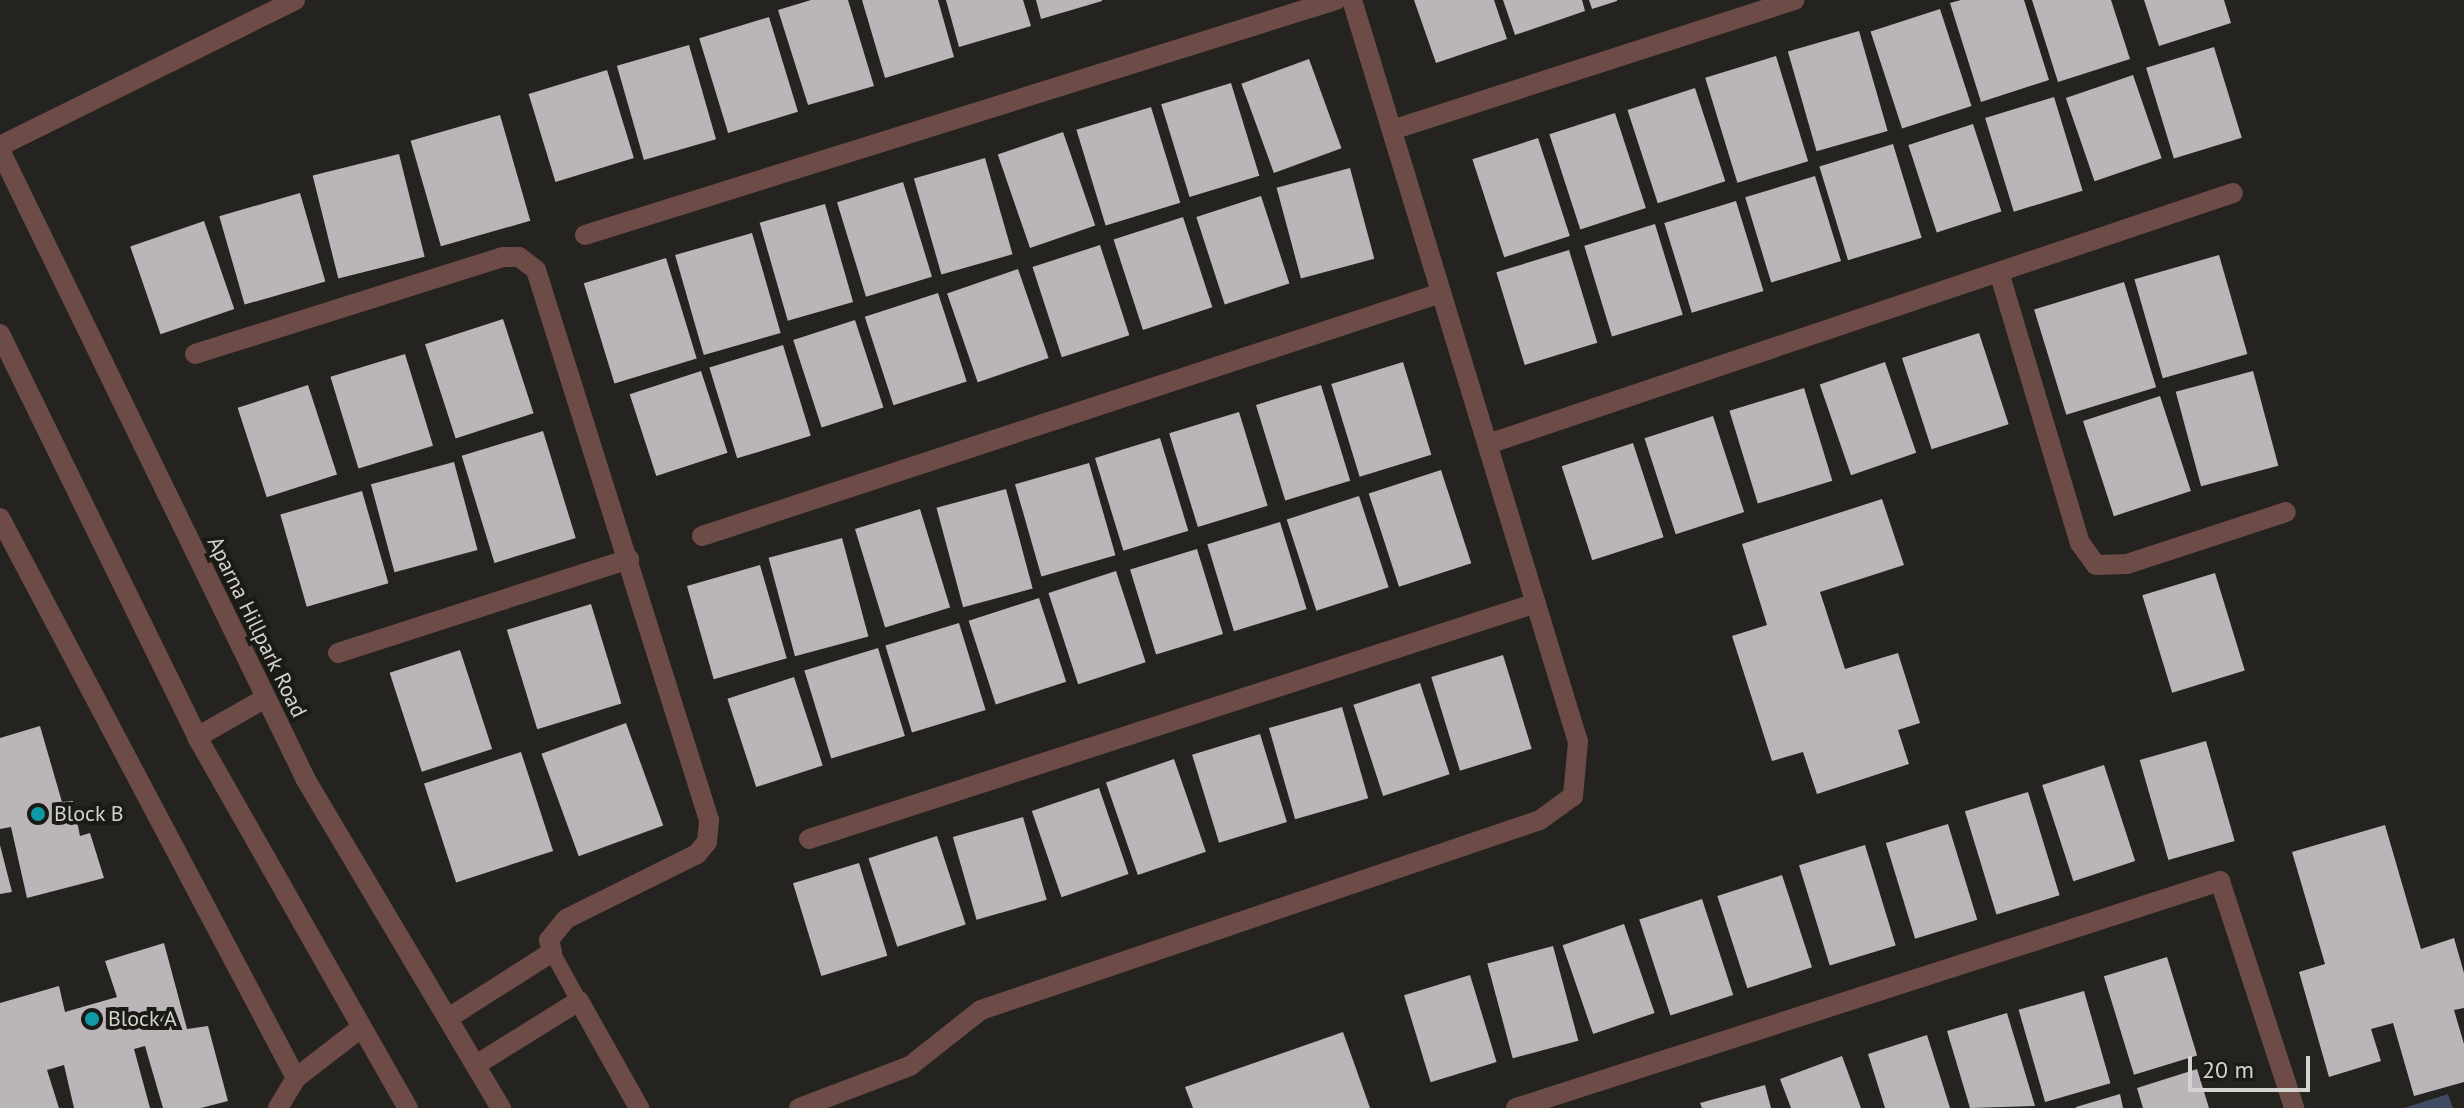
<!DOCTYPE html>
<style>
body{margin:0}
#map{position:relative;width:2464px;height:1108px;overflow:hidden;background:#24231f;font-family:"PT Sans",sans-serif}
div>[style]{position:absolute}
.water>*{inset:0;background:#3f4c64}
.building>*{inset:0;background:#b9b5b9;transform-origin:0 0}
.service>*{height:16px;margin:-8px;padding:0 8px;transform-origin:8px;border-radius:8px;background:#6d4b47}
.minor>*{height:20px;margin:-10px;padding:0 10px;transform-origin:10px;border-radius:10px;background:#6d4b47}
.dots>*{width:22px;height:22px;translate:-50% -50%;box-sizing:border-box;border:4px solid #1b1a15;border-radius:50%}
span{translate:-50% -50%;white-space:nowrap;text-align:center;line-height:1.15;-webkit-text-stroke:8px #1b1a15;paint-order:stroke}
.street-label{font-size:22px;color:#d3d2cf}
.poi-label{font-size:22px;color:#d3d2cf}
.left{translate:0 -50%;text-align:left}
.scale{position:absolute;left:2188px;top:1056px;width:122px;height:36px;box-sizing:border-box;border:4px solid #d3d2cf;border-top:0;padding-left:10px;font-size:24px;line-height:28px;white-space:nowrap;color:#d3d2cf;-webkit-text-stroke:6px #1b1a15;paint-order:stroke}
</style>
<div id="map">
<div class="water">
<i style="clip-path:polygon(2448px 1094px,2453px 1108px,2404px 1108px)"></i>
</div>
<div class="building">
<i style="clip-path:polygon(811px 0,848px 0,874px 86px,808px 105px,778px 10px)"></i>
<i style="clip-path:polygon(862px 0,938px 0,954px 57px,885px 78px)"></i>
<i style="clip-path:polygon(946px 0,1023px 0,1031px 26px,959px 47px)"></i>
<i style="clip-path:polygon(1036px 0,1102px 0,1102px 1px,1041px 19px)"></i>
<i style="clip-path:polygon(1414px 0,1494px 0,1507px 39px,1436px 63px)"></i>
<i style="clip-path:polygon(1503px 0,1582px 0,1585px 11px,1515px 35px)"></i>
<i style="clip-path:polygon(1589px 0,1617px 0,1617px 1px,1592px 9px)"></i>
<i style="clip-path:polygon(1961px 0,2024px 0,2049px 80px,1981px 102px,1950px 3px)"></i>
<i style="clip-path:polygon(2032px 0,2111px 0,2130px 59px,2058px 82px)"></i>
<i style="clip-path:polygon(2144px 0,2224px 0,2231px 23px,2159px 46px)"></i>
<i style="left:1940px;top:9px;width:102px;height:73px;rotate:72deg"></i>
<i style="left:769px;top:17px;width:99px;height:73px;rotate:73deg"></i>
<i style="left:1859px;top:31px;width:104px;height:74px;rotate:74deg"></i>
<i style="left:689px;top:45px;width:98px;height:75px;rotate:74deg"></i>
<i style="left:2214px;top:47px;width:95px;height:71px;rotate:73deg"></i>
<i style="left:1776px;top:56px;width:110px;height:74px;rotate:73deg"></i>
<i style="left:1309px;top:59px;width:95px;height:72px;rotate:70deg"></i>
<i style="left:607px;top:70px;width:92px;height:82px;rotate:73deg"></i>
<i style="left:2133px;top:75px;width:88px;height:71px;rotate:71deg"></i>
<i style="left:1231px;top:83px;width:97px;height:73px;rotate:73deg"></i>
<i style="left:1695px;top:88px;width:98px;height:71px;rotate:72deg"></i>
<i style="left:2054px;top:97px;width:98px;height:72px;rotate:73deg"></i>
<i style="left:1151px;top:107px;width:100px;height:78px;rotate:73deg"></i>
<i style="left:1615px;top:113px;width:100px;height:69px;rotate:72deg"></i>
<i style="left:500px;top:115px;width:110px;height:93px;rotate:74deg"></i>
<i style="left:1973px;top:124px;width:92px;height:68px;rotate:72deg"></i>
<i style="left:1063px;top:132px;width:99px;height:69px;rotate:71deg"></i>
<i style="left:1538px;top:138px;width:103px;height:69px;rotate:72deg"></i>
<i style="left:1893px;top:144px;width:98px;height:77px;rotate:73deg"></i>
<i style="left:399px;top:154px;width:106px;height:89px;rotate:76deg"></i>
<i style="left:985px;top:158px;width:100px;height:74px;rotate:74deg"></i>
<i style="left:1350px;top:168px;width:94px;height:76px;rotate:75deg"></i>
<i style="left:1815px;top:176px;width:89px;height:73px;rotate:73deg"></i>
<i style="left:903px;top:182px;width:99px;height:69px;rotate:73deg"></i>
<i style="left:300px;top:193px;width:92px;height:84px;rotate:74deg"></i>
<i style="left:1261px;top:196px;width:92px;height:68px;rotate:72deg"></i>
<i style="left:1736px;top:201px;width:94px;height:75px;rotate:73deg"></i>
<i style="left:825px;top:204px;width:102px;height:68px;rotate:74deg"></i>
<i style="left:1183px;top:217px;width:95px;height:73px;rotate:72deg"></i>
<i style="left:204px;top:221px;width:93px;height:78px;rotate:71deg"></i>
<i style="left:1655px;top:224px;width:95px;height:74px;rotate:73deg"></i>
<i style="left:752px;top:233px;width:104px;height:80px;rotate:74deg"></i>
<i style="left:1100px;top:245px;width:95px;height:71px;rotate:72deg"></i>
<i style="left:1569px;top:250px;width:97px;height:76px;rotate:73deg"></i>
<i style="left:2219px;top:255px;width:103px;height:88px;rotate:74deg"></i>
<i style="left:666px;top:258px;width:105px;height:86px;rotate:73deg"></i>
<i style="left:1018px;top:269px;width:94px;height:75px;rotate:71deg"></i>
<i style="left:2124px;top:282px;width:110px;height:94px;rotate:73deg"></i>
<i style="left:938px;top:293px;width:93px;height:77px;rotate:72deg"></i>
<i style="left:503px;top:319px;width:99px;height:82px;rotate:72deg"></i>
<i style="left:855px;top:320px;width:92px;height:65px;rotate:72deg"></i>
<i style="left:1979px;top:333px;width:96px;height:81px;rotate:72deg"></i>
<i style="left:783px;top:345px;width:95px;height:77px;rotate:73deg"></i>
<i style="left:405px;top:354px;width:96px;height:78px;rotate:73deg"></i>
<i style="left:1403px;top:362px;width:97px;height:75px;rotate:73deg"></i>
<i style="left:1885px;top:362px;width:96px;height:69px;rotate:71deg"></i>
<i style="left:701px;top:371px;width:86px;height:75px;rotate:72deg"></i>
<i style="left:2253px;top:371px;width:98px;height:80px;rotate:75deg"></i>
<i style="left:308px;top:385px;width:94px;height:74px;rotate:72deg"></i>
<i style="left:1321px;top:385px;width:100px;height:68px;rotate:73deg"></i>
<i style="left:1804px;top:388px;width:97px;height:78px;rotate:73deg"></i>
<i style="left:2160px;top:396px;width:100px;height:81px;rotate:72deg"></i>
<i style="left:1239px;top:412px;width:98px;height:73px;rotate:73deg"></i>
<i style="left:1713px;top:416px;width:101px;height:72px;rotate:72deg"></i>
<i style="left:543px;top:431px;width:112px;height:85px;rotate:73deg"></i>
<i style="left:1160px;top:438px;width:97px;height:68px;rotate:73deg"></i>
<i style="left:1633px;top:443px;width:99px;height:75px;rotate:72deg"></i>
<i style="left:454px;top:462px;width:91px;height:86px;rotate:75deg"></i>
<i style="left:1089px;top:463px;width:96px;height:77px;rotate:74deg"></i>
<i style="left:1441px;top:470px;width:98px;height:76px;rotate:72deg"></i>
<i style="left:1006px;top:489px;width:103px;height:72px;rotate:75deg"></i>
<i style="left:362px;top:491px;width:96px;height:85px;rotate:74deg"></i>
<i style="left:1359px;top:496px;width:96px;height:76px;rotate:72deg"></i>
<i style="clip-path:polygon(1882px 499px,1904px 565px,1820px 592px,1845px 669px,1898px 653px,1920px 723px,1898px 730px,1909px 764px,1817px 794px,1803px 752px,1772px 761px,1732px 636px,1767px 625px,1742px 544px)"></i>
<i style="left:920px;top:509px;width:103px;height:68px;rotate:73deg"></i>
<i style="left:1280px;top:522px;width:91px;height:76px;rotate:73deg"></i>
<i style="left:842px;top:538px;width:102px;height:76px;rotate:75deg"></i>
<i style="left:1197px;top:549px;width:89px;height:70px;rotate:73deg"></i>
<i style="left:760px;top:565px;width:97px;height:76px;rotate:74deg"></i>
<i style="left:1116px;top:571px;width:96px;height:71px;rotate:72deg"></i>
<i style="left:2215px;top:573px;width:102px;height:76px;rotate:73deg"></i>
<i style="left:1039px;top:598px;width:88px;height:74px;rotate:72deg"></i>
<i style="left:591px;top:604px;width:104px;height:88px;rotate:73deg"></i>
<i style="left:959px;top:623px;width:91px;height:77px;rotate:73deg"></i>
<i style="left:878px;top:648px;width:92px;height:77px;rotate:73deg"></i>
<i style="left:460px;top:650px;width:104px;height:74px;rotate:72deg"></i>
<i style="left:1503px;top:655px;width:98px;height:75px;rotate:73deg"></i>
<i style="left:794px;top:677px;width:93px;height:70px;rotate:72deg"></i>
<i style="left:1420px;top:683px;width:96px;height:70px;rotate:72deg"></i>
<i style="left:1342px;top:707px;width:95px;height:76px;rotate:74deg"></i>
<i style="left:626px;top:723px;width:109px;height:90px;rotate:70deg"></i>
<i style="clip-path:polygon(40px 726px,62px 802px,73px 801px,80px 836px,90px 833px,104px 878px,27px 898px,11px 827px,0 829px,0 738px)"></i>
<i style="left:1260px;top:734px;width:92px;height:71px;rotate:73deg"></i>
<i style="left:2206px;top:741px;width:104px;height:69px;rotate:74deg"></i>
<i style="left:521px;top:752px;width:104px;height:102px;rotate:72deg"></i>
<i style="left:1174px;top:759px;width:98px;height:72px;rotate:71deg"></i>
<i style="left:2104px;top:765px;width:101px;height:65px;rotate:72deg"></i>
<i style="left:1099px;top:788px;width:91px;height:71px;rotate:71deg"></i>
<i style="left:2028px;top:792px;width:108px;height:66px;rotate:73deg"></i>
<i style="left:1023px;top:817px;width:86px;height:73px;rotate:74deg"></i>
<i style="left:1948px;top:824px;width:100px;height:65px;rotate:73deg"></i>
<i style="clip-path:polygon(2385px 825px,2421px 949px,2454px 938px,2464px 973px,2464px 1008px,2454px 1010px,2464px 1044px,2464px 1082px,2414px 1096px,2393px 1023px,2371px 1029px,2381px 1061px,2329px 1077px,2299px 972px,2325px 964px,2292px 852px)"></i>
<i style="left:937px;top:836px;width:93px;height:72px;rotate:72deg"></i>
<i style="clip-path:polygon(0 845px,12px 892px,0 894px)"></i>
<i style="left:1865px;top:845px;width:105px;height:69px;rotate:73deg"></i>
<i style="left:859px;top:863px;width:97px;height:69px;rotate:73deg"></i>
<i style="left:1782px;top:875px;width:97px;height:68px;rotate:72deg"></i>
<i style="left:1702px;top:899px;width:101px;height:66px;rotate:72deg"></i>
<i style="left:1624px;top:924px;width:94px;height:65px;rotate:71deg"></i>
<i style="clip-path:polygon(164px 943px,187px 1029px,208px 1026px,228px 1101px,201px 1108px,163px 1108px,145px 1046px,134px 1049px,150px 1108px,74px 1108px,64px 1065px,47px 1070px,59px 1108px,0 1108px,0 1003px,59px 986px,65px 1012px,117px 997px,105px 961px)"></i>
<i style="left:1553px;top:946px;width:98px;height:68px;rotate:75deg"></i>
<i style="left:2167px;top:957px;width:103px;height:66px;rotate:73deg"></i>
<i style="left:1470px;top:975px;width:91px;height:69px;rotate:73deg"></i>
<i style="left:2084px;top:991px;width:96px;height:68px;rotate:74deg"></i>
<i style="clip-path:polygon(2007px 1013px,2035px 1106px,1970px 1108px,1947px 1031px)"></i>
<i style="clip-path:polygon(1343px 1032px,1370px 1108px,1193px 1108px,1185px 1087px)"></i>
<i style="clip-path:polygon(1927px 1035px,1950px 1108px,1885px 1108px,1868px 1054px)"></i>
<i style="clip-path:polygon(1842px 1056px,1861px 1108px,1791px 1108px,1780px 1079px)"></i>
<i style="clip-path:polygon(2197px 1069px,2209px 1108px,2143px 1108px,2137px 1088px)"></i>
<i style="clip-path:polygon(1765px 1085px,1771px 1108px,1702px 1108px,1700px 1103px)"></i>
<i style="clip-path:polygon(2120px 1094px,2123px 1108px,2076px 1108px,2076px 1107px)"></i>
</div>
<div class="service">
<i style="left:552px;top:952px;width:56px;rotate:61.1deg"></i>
</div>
<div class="minor">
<i style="left:1392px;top:130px;width:423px;rotate:-17.9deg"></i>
<i style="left:0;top:146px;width:329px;rotate:-26.3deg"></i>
<i style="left:0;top:150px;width:700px;rotate:64.09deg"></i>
<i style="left:306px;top:780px;width:382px;rotate:59.3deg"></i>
<i style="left:585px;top:235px;width:787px;rotate:-17.38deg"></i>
<i style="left:1999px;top:272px;width:283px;rotate:73.4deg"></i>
<i style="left:2080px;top:543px;width:27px;rotate:54deg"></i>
<i style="left:2096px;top:565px;width:31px;rotate:-2deg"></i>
<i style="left:2127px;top:564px;width:167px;rotate:-18.1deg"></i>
<i style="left:0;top:334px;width:449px;rotate:63.9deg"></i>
<i style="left:197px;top:737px;width:427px;rotate:60.4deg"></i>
<i style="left:195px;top:354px;width:322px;rotate:-17.5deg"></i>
<i style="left:502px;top:257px;width:17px"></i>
<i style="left:519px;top:257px;width:21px;rotate:37deg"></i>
<i style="left:536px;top:270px;width:577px;rotate:72.54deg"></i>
<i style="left:709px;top:820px;width:22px;rotate:95deg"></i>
<i style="left:707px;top:842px;width:16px;rotate:130deg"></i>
<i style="left:697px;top:854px;width:146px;rotate:153.6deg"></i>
<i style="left:566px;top:919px;width:27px;rotate:129deg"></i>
<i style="left:549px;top:940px;width:12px;rotate:76deg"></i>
<i style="left:552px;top:952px;width:121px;rotate:147.5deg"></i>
<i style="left:1488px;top:444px;width:786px;rotate:-18.62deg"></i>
<i style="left:0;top:518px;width:633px;rotate:62.14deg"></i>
<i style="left:702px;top:536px;width:778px;rotate:-18.2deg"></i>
<i style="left:338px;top:653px;width:306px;rotate:-17.9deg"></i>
<i style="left:197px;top:737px;width:77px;rotate:-29.6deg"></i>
<i style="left:809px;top:839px;width:764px;rotate:-17.98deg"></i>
<i style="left:476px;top:1065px;width:121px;rotate:-31.9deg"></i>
<i style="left:579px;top:1001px;width:123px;rotate:60.7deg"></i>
<i style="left:278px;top:1108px;width:35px;rotate:-59deg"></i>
<i style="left:296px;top:1078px;width:83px;rotate:-37.7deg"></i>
<i style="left:799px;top:1108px;width:119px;rotate:-20.7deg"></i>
<i style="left:910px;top:1066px;width:90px;rotate:-38.3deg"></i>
<i style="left:981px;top:1010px;width:590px;rotate:-18.77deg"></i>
<i style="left:1540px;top:820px;width:41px;rotate:-36deg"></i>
<i style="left:1573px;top:796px;width:54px;rotate:-84.7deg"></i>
<i style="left:1578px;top:742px;width:776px;rotate:-106.94deg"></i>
<i style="left:1516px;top:1108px;width:740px;rotate:-17.87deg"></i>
<i style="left:2220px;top:881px;width:239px;rotate:71.9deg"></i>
</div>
<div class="dots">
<i style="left:38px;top:814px;background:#0f9aa8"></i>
<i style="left:92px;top:1019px;background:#0f9aa8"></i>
</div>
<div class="street-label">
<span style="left:257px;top:627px;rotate:64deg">Aparna Hillpark Road</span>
</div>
<div class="poi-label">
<span class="left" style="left:54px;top:814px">Block B</span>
<span class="left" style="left:108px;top:1019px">Block A</span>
</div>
<div class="scale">20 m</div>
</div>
